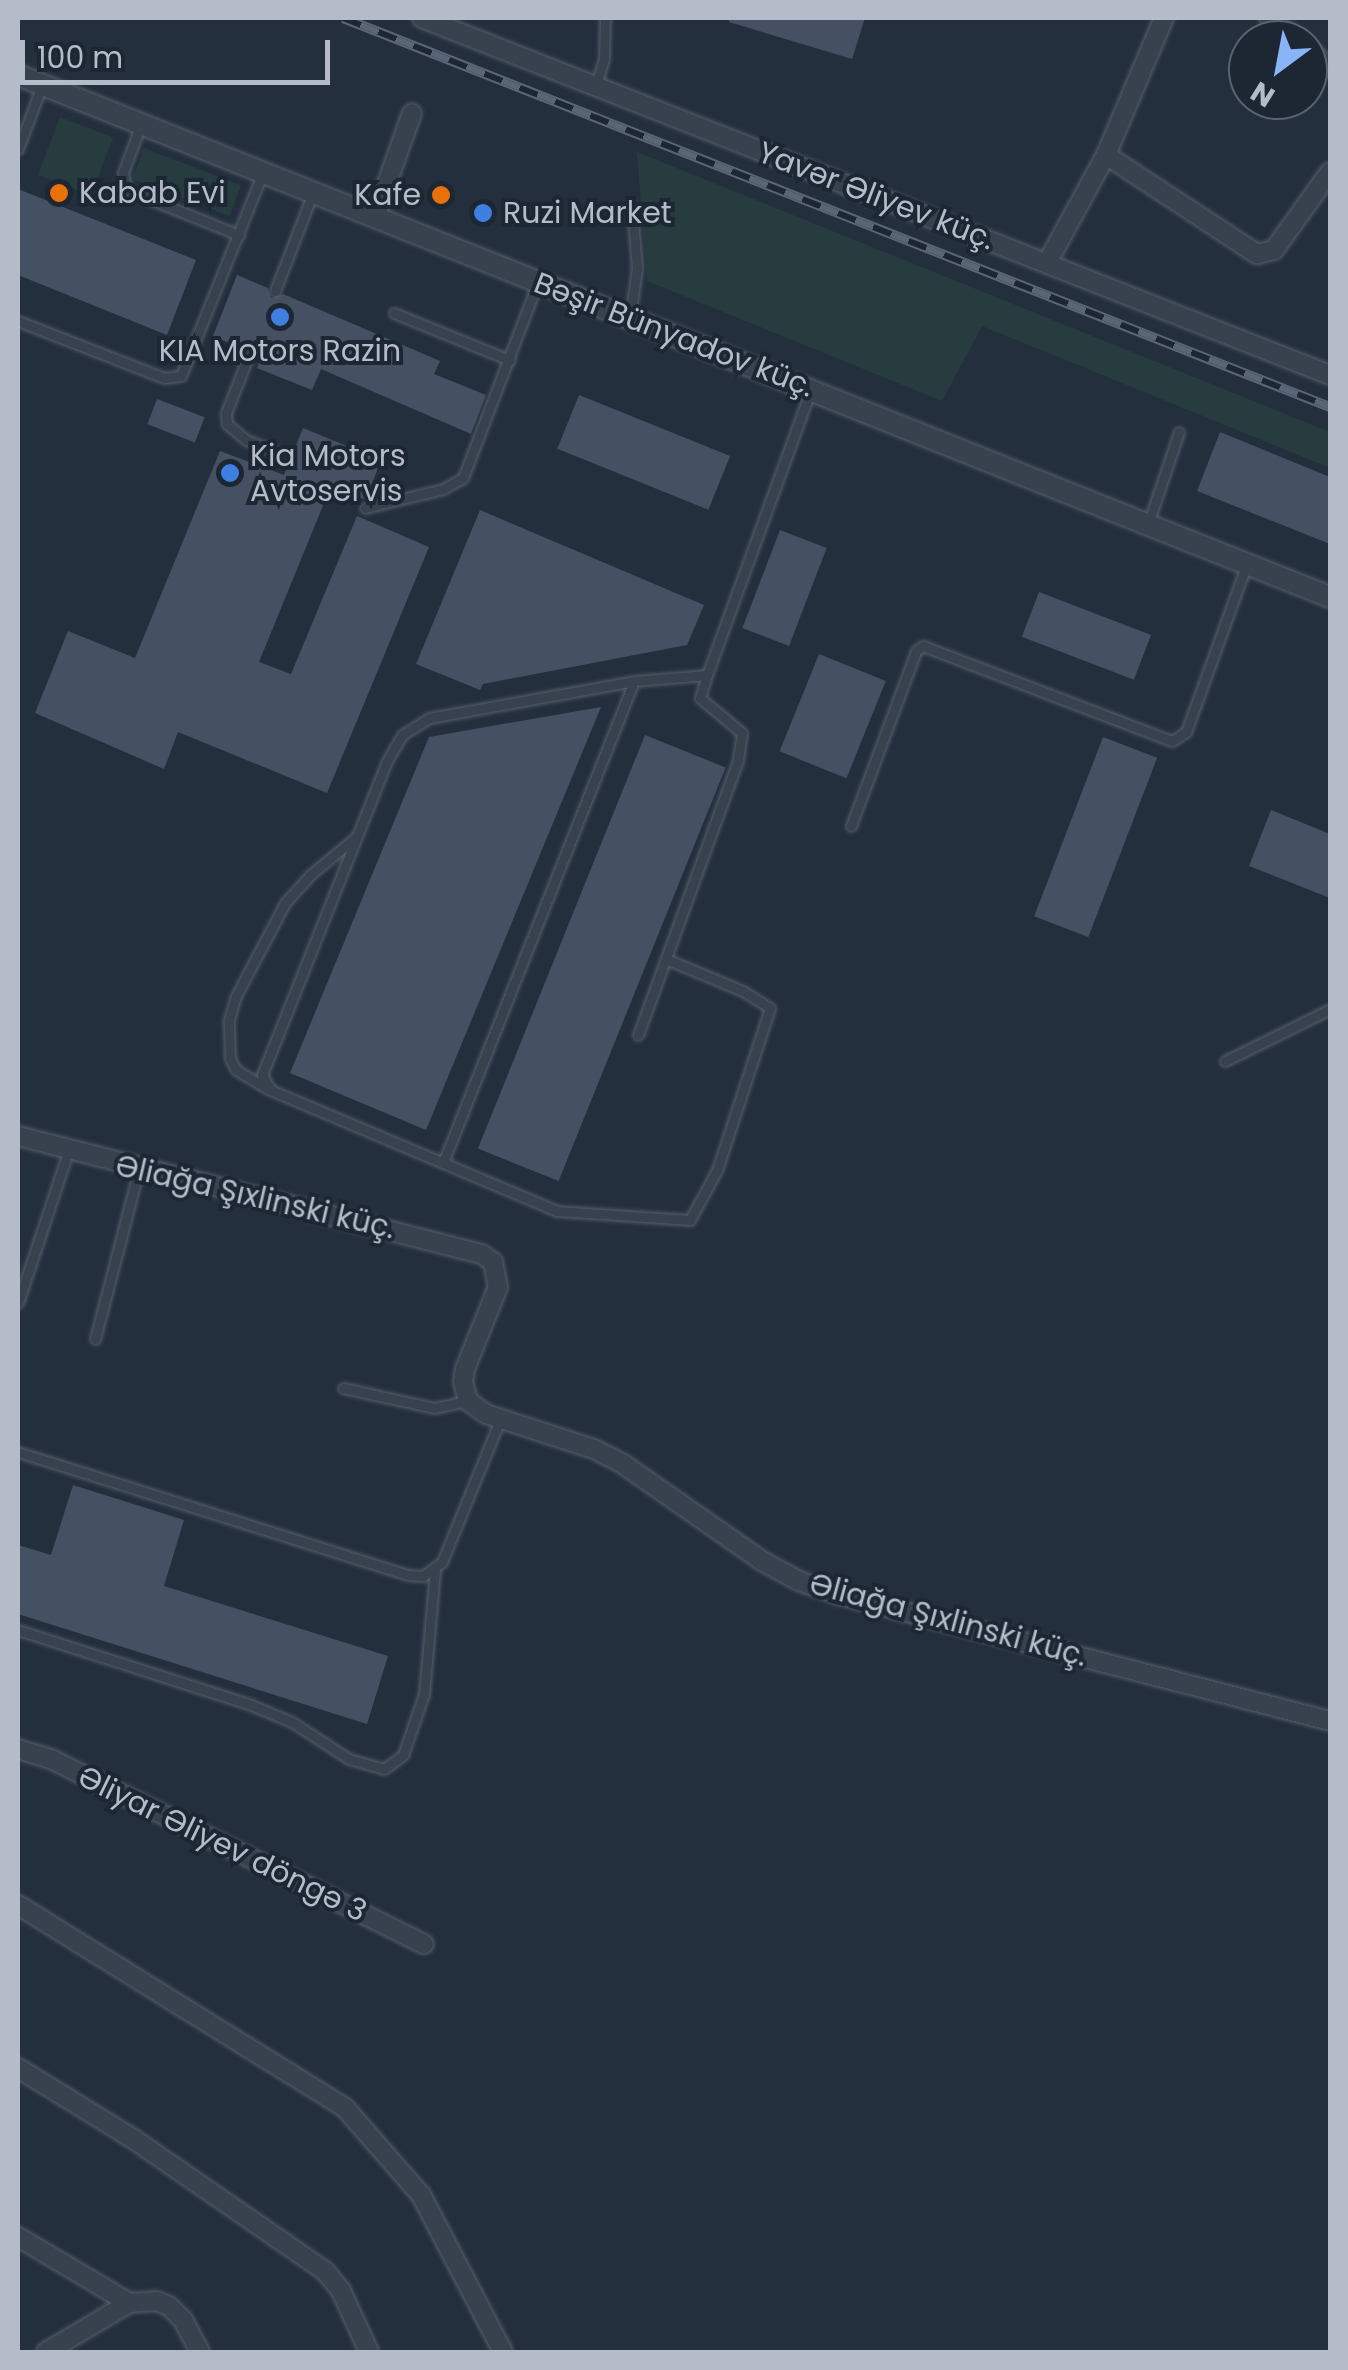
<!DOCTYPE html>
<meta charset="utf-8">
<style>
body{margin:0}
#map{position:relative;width:1348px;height:2370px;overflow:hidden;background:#242f3e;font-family:Poppins,sans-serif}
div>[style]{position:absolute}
.green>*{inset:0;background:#263c3f;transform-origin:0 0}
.building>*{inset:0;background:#455162;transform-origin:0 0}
.roads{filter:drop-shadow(0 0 2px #565f6c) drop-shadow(0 0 2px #565f6c)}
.service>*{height:9px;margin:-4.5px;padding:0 4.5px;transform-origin:4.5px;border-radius:4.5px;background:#38414e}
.minor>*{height:18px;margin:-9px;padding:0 9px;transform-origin:9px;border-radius:9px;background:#38414e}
.tertiary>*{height:20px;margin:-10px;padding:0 10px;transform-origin:10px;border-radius:10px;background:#38414e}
.rail>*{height:10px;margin-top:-5px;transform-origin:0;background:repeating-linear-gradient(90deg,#1d2633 0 19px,#5a6575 0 38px);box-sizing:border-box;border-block:2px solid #5a6575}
.dots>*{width:28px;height:28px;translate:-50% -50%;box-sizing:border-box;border:5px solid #1d2633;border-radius:50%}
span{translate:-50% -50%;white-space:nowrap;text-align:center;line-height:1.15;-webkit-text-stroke:8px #1d2633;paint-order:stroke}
.poi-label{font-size:30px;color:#b4bcc9}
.left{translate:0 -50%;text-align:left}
.right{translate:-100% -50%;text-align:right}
.street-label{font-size:30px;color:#b4bcc9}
.frame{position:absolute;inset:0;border:20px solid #b4bcc9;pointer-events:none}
.north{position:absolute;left:1228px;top:20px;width:100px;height:100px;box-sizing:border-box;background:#1d2633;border:2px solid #59626f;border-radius:50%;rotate:212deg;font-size:28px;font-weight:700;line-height:40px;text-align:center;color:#b4bcc9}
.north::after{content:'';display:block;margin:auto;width:35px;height:45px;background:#8ab4f8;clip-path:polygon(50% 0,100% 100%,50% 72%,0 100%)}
.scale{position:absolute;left:20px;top:40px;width:310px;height:45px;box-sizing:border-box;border:5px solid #b4bcc9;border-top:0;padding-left:12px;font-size:30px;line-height:35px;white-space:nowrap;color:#b4bcc9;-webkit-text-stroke:8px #1d2633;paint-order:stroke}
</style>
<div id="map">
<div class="green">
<i style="left:60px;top:117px;width:57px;height:62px;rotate:21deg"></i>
<i style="left:144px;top:148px;width:104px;height:33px;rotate:21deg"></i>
<i style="clip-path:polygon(637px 152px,1330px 432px,1330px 468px,982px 326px,942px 401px,647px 281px)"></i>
</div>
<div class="building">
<i style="clip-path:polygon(730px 18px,865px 18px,852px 59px,729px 22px)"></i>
<i style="clip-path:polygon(18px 189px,196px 260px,167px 335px,18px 275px)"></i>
<i style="clip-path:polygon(237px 275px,268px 288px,271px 298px,283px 294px,440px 361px,434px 374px,486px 395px,471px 434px,321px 369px,312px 390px,257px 368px,262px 356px,254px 345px,243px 349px,213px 336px)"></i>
<i style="left:579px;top:395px;width:163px;height:58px;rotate:22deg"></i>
<i style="left:157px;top:399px;width:51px;height:27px;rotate:21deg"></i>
<i style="clip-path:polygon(303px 428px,381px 460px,366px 500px,331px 486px,259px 662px,291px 674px,357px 516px,429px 547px,327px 793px,178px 732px,164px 769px,35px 713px,68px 631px,135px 658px,220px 451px,284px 475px)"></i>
<i style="clip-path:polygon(1220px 432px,1330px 477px,1330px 544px,1197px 491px)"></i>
<i style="clip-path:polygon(480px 510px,704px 605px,687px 645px,483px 684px,480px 690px,416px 664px)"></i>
<i style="left:780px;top:530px;width:50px;height:105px;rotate:21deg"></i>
<i style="left:1039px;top:592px;width:120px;height:48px;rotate:21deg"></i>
<i style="left:819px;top:654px;width:72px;height:105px;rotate:22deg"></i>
<i style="clip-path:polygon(601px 707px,426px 1130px,290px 1073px,429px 737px)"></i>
<i style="left:645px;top:735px;width:87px;height:446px;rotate:22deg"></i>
<i style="left:1103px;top:737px;width:58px;height:192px;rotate:21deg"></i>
<i style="clip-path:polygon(1271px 810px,1330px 834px,1330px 898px,1249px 866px)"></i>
<i style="clip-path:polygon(73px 1485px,184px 1520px,164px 1586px,388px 1656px,367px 1724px,18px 1614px,18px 1545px,51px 1555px)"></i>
</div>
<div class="roads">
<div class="service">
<i style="left:596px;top:85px;width:28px;rotate:-73deg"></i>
<i style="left:604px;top:58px;width:40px;rotate:-88.6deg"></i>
<i style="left:141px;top:124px;width:52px;rotate:110.2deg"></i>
<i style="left:123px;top:173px;width:17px;rotate:77deg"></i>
<i style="left:127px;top:190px;width:121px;rotate:21.9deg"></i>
<i style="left:18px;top:149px;width:68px;rotate:-69.4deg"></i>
<i style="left:275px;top:291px;width:103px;rotate:-68.9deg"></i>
<i style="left:394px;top:313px;width:125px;rotate:22.1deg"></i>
<i style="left:630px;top:318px;width:50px;rotate:-82deg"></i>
<i style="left:637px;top:268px;width:60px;rotate:-94.8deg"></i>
<i style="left:18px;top:321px;width:157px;rotate:21.3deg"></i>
<i style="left:164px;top:378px;width:17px;rotate:-7deg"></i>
<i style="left:181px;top:376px;width:217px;rotate:-68.1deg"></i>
<i style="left:250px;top:352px;width:66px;rotate:111.5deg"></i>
<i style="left:226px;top:413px;width:11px;rotate:85deg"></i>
<i style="left:227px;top:424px;width:25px;rotate:40deg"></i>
<i style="left:246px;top:440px;width:31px;rotate:21deg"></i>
<i style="left:365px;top:508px;width:80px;rotate:-13.7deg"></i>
<i style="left:443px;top:489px;width:23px;rotate:-29deg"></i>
<i style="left:463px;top:478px;width:210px;rotate:-69.1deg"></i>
<i style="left:1148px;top:524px;width:97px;rotate:-71.4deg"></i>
<i style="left:851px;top:826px;width:187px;rotate:-69.6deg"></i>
<i style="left:916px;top:651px;width:9px;rotate:-36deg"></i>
<i style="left:923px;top:646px;width:267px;rotate:20.9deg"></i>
<i style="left:1172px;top:741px;width:17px;rotate:-33deg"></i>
<i style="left:1186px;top:732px;width:177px;rotate:-70.1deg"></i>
<i style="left:666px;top:959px;width:83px;rotate:22.6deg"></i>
<i style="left:743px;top:991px;width:32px;rotate:32deg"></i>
<i style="left:770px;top:1008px;width:170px;rotate:108.1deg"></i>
<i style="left:717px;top:1170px;width:57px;rotate:118.4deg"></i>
<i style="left:690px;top:1220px;width:133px;rotate:-176.1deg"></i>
<i style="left:557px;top:1211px;width:311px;rotate:-157.1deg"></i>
<i style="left:271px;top:1090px;width:17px;rotate:-121deg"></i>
<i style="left:262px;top:1075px;width:336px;rotate:-68.3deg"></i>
<i style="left:386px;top:763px;width:32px;rotate:-60deg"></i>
<i style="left:402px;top:735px;width:32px;rotate:-32deg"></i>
<i style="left:429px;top:718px;width:208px;rotate:-10.2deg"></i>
<i style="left:634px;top:681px;width:73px;rotate:-4.7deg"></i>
<i style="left:707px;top:675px;width:301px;rotate:-70deg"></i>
<i style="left:638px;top:1035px;width:293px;rotate:-70deg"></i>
<i style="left:738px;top:760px;width:27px;rotate:-82deg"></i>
<i style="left:742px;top:733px;width:55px;rotate:-140.2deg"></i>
<i style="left:700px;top:698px;width:24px;rotate:-73deg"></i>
<i style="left:1225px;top:1061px;width:117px;rotate:-26.3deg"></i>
<i style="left:268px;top:1089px;width:37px;rotate:-149deg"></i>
<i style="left:236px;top:1070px;width:13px;rotate:-117deg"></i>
<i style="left:230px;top:1058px;width:38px;rotate:-92deg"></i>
<i style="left:229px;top:1020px;width:25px;rotate:-74deg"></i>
<i style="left:236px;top:996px;width:105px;rotate:-62.2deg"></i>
<i style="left:285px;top:903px;width:38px;rotate:-48deg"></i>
<i style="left:310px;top:875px;width:58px;rotate:-39.4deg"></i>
<i style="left:443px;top:1163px;width:518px;rotate:-68.38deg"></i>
<i style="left:18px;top:1303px;width:159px;rotate:-71.7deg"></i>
<i style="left:95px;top:1339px;width:176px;rotate:-75.5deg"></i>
<i style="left:343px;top:1388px;width:93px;rotate:12.4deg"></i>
<i style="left:434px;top:1408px;width:35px;rotate:-12deg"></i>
<i style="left:18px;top:1452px;width:409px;rotate:17.5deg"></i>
<i style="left:408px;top:1575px;width:15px;rotate:4deg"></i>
<i style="left:423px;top:1576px;width:24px;rotate:-36deg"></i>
<i style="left:442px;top:1562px;width:153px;rotate:-67.8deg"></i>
<i style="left:18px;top:1630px;width:245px;rotate:17.8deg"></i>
<i style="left:251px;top:1705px;width:44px;rotate:22.5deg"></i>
<i style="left:292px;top:1722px;width:68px;rotate:33deg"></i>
<i style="left:349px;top:1759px;width:36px;rotate:16deg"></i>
<i style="left:384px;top:1769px;width:24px;rotate:-36deg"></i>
<i style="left:403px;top:1755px;width:65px;rotate:-71deg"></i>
<i style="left:424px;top:1694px;width:124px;rotate:-84.9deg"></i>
</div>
<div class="minor">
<i style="left:422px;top:18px;width:976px;rotate:21.46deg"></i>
<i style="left:1269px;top:18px;width:36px;rotate:38deg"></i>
<i style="left:1308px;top:49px;width:29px;rotate:41deg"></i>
<i style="left:1106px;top:155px;width:181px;rotate:33.3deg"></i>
<i style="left:1257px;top:254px;width:17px;rotate:-13deg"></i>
<i style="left:1274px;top:250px;width:96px;rotate:-54.3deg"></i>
<i style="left:375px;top:217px;width:110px;rotate:-70.4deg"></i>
<i style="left:1047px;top:263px;width:123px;rotate:-61.4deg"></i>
<i style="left:1106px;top:155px;width:149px;rotate:-67.1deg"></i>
<i style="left:18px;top:1136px;width:479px;rotate:14.3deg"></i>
<i style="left:482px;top:1254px;width:14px;rotate:36deg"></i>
<i style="left:493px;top:1262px;width:25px;rotate:79deg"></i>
<i style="left:498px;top:1287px;width:88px;rotate:111.9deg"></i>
<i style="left:465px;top:1369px;width:13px;rotate:99deg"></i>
<i style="left:463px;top:1382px;width:20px;rotate:75deg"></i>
<i style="left:468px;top:1401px;width:22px;rotate:36deg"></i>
<i style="left:486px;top:1414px;width:114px;rotate:18deg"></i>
<i style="left:594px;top:1449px;width:33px;rotate:27deg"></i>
<i style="left:623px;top:1464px;width:169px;rotate:34.9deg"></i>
<i style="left:762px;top:1561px;width:42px;rotate:28.4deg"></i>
<i style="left:799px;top:1581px;width:43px;rotate:18.9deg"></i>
<i style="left:840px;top:1595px;width:506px;rotate:14.42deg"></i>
<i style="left:18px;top:1749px;width:37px;rotate:17deg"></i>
<i style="left:53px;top:1760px;width:414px;rotate:26.4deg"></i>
<i style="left:18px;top:1905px;width:385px;rotate:31.8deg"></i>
<i style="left:345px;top:2108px;width:116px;rotate:48.9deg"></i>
<i style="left:421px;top:2195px;width:177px;rotate:62.4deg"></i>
<i style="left:18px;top:2068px;width:134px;rotate:31.6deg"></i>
<i style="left:132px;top:2138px;width:234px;rotate:34.6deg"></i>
<i style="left:325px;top:2271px;width:26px;rotate:51deg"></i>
<i style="left:341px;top:2291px;width:67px;rotate:65.3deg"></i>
<i style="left:18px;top:2237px;width:129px;rotate:30.7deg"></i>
<i style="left:129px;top:2303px;width:27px;rotate:-4deg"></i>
<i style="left:156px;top:2301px;width:14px;rotate:21deg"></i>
<i style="left:169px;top:2306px;width:20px;rotate:45deg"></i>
<i style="left:183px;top:2320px;width:36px;rotate:62deg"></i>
<i style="left:46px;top:2352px;width:96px;rotate:-30.6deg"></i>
</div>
<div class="tertiary">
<i style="left:18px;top:75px;width:1412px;rotate:21.7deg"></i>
</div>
</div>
<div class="rail">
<i style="left:343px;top:18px;width:1061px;rotate:21.51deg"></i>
</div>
<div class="dots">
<i style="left:59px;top:193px;background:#e8710a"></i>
<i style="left:441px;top:195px;background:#e8710a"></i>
<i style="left:483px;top:213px;background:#3f7fe0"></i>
<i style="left:280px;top:317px;background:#3f7fe0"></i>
<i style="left:230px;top:473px;background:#3f7fe0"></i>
</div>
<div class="poi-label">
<span class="left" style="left:79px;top:193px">Kabab Evi</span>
<span class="right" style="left:421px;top:195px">Kafe</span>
<span class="left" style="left:503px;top:213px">Ruzi Market</span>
<span style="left:280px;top:351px">KIA Motors Razin</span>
<span class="left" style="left:250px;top:473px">Kia Motors<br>Avtoservis</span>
</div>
<div class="street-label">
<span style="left:876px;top:196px;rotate:21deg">Yavər Əliyev küç.</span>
<span style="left:674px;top:335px;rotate:21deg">Bəşir Bünyadov küç.</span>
<span style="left:255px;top:1197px;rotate:13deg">Əliağa Şıxlinski küç.</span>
<span style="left:948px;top:1620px;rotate:15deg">Əliağa Şıxlinski küç.</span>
<span style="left:222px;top:1844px;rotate:26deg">Əliyar Əliyev döngə 3</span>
</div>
<div class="frame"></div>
<div class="north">N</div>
<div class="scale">100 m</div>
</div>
